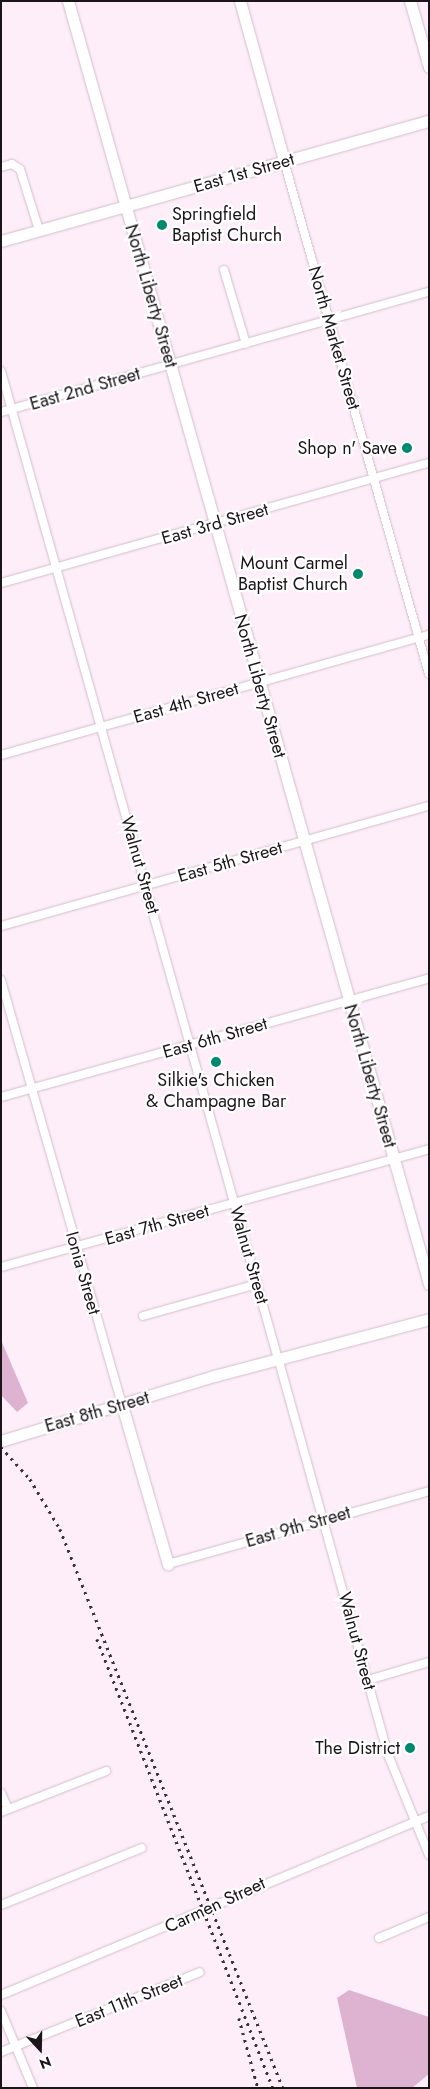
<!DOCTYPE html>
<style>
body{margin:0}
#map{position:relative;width:430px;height:2089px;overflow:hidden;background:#feeef9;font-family:Jost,sans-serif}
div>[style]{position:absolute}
.green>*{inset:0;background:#deb3d2}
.roads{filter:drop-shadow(0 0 1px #d1bdcb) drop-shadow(0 0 1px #d1bdcb)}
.street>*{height:8px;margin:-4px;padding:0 4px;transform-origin:4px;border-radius:4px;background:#fff}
.secondary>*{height:11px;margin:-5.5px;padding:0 5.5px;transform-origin:5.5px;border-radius:5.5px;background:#fff}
.rail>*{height:2.5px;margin-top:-1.25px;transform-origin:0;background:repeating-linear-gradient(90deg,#3b3339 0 2.5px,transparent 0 7.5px)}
.dots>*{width:14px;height:14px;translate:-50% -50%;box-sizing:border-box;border:2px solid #fff;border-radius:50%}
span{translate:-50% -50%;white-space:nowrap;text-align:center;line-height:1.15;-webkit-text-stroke:4.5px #fff;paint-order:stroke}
.street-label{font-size:18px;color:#1b1419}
.poi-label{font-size:18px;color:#1b1419}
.left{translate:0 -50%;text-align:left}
.right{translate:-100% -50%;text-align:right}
.frame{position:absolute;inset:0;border:2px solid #1b1419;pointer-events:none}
.north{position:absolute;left:15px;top:2024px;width:50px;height:50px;-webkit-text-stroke:4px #fff;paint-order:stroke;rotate:159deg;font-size:14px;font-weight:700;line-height:20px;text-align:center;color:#1b1419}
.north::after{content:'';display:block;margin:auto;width:18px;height:22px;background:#1b1419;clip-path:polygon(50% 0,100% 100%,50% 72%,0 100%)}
</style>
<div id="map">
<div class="green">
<i style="clip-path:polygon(1px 1340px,28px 1403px,17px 1412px,1px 1395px)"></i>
<i style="clip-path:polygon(349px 1990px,429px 2017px,429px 2074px,412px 2088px,357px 2088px,337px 1998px)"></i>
</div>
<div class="roads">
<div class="street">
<i style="left:284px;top:161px;width:533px;rotate:74.22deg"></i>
<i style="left:1px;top:167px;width:11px;rotate:-15deg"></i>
<i style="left:12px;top:164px;width:9px;rotate:32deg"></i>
<i style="left:20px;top:169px;width:64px;rotate:72.7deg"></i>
<i style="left:224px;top:270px;width:77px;rotate:73.4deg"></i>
<i style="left:1px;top:371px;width:1026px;rotate:74.34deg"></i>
<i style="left:1px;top:412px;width:445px;rotate:-15.7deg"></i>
<i style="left:1px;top:583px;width:445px;rotate:-15.7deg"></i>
<i style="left:1px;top:755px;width:445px;rotate:-15.7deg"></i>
<i style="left:1px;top:926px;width:445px;rotate:-15.7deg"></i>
<i style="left:1px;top:980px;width:442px;rotate:74.1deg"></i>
<i style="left:1px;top:1097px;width:444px;rotate:-15.5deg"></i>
<i style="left:1px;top:1267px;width:444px;rotate:-15.4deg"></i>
<i style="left:143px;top:1316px;width:118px;rotate:-15.7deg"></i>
<i style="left:280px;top:1365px;width:402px;rotate:74.5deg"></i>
<i style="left:387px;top:1752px;width:111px;rotate:67.8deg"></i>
<i style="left:168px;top:1564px;width:271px;rotate:-15.6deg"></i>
<i style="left:368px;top:1680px;width:64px;rotate:-16.4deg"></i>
<i style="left:1px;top:1793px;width:17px;rotate:66deg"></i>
<i style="left:1px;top:1812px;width:113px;rotate:-21.3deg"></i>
<i style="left:1px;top:1905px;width:152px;rotate:-22deg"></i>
<i style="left:379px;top:1938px;width:54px;rotate:-22.8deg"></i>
<i style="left:1px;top:1995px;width:464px;rotate:-22.7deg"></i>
<i style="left:1px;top:2011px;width:83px;rotate:67.4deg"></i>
<i style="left:1px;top:2052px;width:214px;rotate:-21.9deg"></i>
</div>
<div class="secondary">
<i style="left:68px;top:1px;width:1333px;rotate:74.28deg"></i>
<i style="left:240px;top:1px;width:166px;rotate:74.6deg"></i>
<i style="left:410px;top:1px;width:69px;rotate:73.9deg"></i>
<i style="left:1px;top:241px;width:445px;rotate:-15.7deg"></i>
<i style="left:122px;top:1405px;width:166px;rotate:73.9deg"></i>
<i style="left:1px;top:1441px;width:223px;rotate:-17deg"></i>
<i style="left:214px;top:1376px;width:222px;rotate:-14.8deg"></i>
</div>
</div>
<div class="rail">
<i style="left:1px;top:1447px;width:43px;rotate:47.8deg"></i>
<i style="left:30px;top:1479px;width:58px;rotate:59deg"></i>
<i style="left:60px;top:1529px;width:602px;rotate:68.25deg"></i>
<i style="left:97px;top:1639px;width:482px;rotate:68.6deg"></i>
<i style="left:239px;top:2018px;width:73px;rotate:74.8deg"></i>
</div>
<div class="dots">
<i style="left:162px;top:225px;background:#00896f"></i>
<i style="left:407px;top:448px;background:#00896f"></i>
<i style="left:358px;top:574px;background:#00896f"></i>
<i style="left:216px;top:1062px;background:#00896f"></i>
<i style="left:410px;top:1748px;background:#00896f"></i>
</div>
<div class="street-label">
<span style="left:244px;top:173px;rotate:-16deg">East 1st Street</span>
<span style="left:151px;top:296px;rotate:74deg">North Liberty Street</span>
<span style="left:334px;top:338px;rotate:74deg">North Market Street</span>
<span style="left:85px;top:389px;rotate:-16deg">East 2nd Street</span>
<span style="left:215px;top:524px;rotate:-16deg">East 3rd Street</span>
<span style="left:260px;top:686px;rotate:74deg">North Liberty Street</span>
<span style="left:186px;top:703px;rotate:-16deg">East 4th Street</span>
<span style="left:230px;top:862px;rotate:-16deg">East 5th Street</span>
<span style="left:140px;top:865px;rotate:74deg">Walnut Street</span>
<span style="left:215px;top:1038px;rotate:-16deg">East 6th Street</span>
<span style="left:370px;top:1076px;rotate:74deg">North Liberty Street</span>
<span style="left:157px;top:1225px;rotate:-16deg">East 7th Street</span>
<span style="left:249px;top:1255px;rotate:74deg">Walnut Street</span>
<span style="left:83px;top:1273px;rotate:74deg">Ionia Street</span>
<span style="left:97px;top:1412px;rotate:-16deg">East 8th Street</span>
<span style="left:298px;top:1527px;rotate:-16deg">East 9th Street</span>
<span style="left:357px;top:1641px;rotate:75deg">Walnut Street</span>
<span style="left:215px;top:1905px;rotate:-25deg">Carmen Street</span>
<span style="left:129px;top:2001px;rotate:-22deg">East 11th Street</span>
</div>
<div class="poi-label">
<span class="left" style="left:172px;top:225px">Springfield<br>Baptist Church</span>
<span class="right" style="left:397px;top:448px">Shop n' Save</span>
<span class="right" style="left:348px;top:574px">Mount Carmel<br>Baptist Church</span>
<span style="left:216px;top:1091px">Silkie's Chicken<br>&amp; Champagne Bar</span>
<span class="right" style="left:400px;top:1748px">The District</span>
</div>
<div class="frame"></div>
<div class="north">N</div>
</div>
